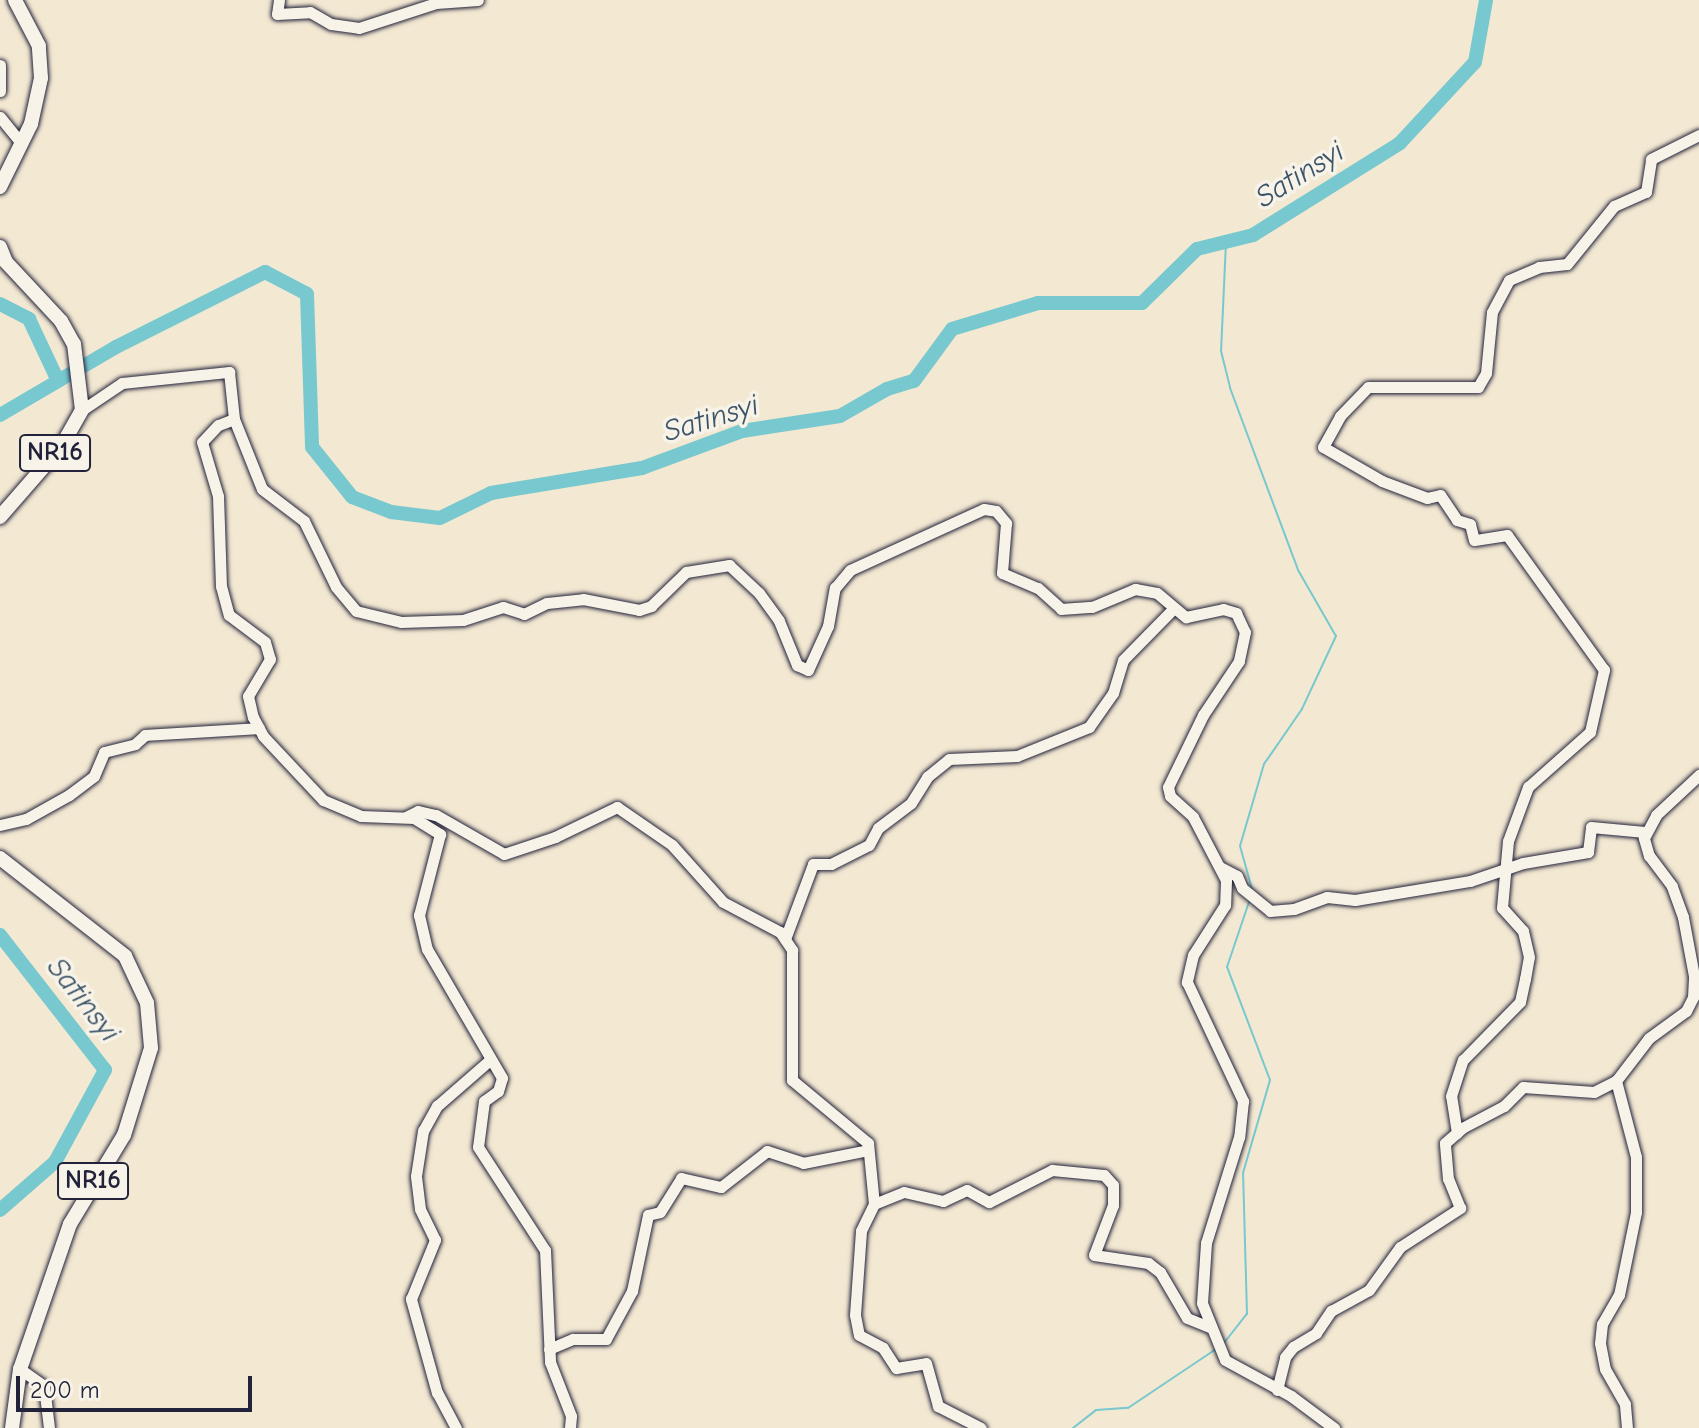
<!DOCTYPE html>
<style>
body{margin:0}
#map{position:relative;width:1699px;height:1428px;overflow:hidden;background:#f3e8d2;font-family:"Comic Neue",sans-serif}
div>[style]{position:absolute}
.stream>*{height:2px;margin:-1px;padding:0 1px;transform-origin:1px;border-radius:1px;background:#77c8cf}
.river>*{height:14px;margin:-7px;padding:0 7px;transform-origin:7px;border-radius:7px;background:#77c8cf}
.roads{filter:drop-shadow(0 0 2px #22223b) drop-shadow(0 0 2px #22223b)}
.minor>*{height:11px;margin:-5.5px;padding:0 5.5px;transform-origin:5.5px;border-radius:5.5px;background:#f7f3e8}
.major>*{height:14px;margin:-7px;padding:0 7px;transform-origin:7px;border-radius:7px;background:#f7f3e8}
span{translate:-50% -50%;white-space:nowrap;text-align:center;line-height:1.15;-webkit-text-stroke:7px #f7f3e8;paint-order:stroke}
.shield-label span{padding:2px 6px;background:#f7f3e8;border:2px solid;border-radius:6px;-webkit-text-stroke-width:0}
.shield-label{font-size:26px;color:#22223b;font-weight:700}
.water-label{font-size:30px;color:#3c5467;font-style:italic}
.scale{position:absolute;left:16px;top:1376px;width:236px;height:36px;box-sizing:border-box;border:4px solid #22223b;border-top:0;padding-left:10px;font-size:24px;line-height:28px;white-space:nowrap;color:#22223b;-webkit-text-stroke:6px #f7f3e8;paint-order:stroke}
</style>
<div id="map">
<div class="stream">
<i style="left:1226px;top:242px;width:109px;rotate:92.6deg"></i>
<i style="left:1221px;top:351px;width:38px;rotate:76deg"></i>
<i style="left:1230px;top:388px;width:194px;rotate:69.5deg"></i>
<i style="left:1298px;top:570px;width:76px;rotate:60.1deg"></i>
<i style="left:1336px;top:636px;width:81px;rotate:115deg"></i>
<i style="left:1302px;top:709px;width:67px;rotate:124.6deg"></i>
<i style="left:1264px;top:764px;width:85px;rotate:106.3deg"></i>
<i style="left:1240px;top:846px;width:45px;rotate:74.4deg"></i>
<i style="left:1224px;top:1343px;width:37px;rotate:-52deg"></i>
<i style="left:1247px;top:1314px;width:141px;rotate:-91.6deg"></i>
<i style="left:1243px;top:1173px;width:97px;rotate:-73.8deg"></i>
<i style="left:1270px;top:1080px;width:121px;rotate:-110.8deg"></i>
<i style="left:1227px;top:967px;width:72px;rotate:-71.3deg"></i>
<i style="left:1073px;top:1428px;width:29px;rotate:-38deg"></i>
<i style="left:1096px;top:1410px;width:32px;rotate:-4deg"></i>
<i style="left:1128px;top:1408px;width:106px;rotate:-33.8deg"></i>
</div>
<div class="river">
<i style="left:0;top:304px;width:33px;rotate:27deg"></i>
<i style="left:29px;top:319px;width:68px;rotate:64.9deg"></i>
<i style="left:0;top:415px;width:134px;rotate:-30.4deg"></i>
<i style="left:116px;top:347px;width:167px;rotate:-26.7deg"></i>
<i style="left:265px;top:272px;width:47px;rotate:27.6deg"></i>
<i style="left:307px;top:294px;width:153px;rotate:88.1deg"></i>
<i style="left:312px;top:447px;width:64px;rotate:51.3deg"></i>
<i style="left:352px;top:497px;width:42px;rotate:21deg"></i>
<i style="left:391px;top:512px;width:49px;rotate:7deg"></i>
<i style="left:440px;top:518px;width:57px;rotate:-26.1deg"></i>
<i style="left:491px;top:493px;width:153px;rotate:-9.4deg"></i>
<i style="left:642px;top:468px;width:107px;rotate:-20.3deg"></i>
<i style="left:742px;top:431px;width:99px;rotate:-8.7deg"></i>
<i style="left:840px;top:416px;width:54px;rotate:-29.9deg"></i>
<i style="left:887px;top:389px;width:28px;rotate:-17deg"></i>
<i style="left:914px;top:381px;width:64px;rotate:-53.8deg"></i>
<i style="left:952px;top:329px;width:90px;rotate:-16.8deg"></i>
<i style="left:1038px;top:303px;width:104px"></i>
<i style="left:1142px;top:303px;width:77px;rotate:-44.5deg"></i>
<i style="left:1197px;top:249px;width:58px;rotate:-14deg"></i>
<i style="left:1253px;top:235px;width:173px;rotate:-32deg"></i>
<i style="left:1400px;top:143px;width:110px;rotate:-47.2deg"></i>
<i style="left:1475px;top:62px;width:63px;rotate:-79.9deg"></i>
<i style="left:0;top:935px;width:171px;rotate:52.1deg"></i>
<i style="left:105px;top:1070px;width:105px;rotate:118.5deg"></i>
<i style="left:55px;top:1162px;width:73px;rotate:138.9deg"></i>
</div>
<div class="roads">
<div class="minor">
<i style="left:279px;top:0;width:14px;rotate:98deg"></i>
<i style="left:277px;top:14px;width:33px;rotate:-3deg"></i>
<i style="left:310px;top:12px;width:24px;rotate:30deg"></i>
<i style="left:331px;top:24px;width:28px;rotate:8deg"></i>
<i style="left:359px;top:28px;width:81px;rotate:-18deg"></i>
<i style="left:436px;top:3px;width:42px;rotate:-4.1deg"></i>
<i style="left:0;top:65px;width:26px;rotate:90deg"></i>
<i style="left:0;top:117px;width:33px;rotate:51deg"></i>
<i style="left:82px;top:410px;width:48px;rotate:-34deg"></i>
<i style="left:122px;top:383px;width:108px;rotate:-5.9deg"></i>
<i style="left:229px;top:372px;width:47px;rotate:83.9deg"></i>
<i style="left:234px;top:419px;width:75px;rotate:68.2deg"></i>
<i style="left:262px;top:489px;width:53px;rotate:37.3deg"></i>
<i style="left:304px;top:521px;width:73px;rotate:64.1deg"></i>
<i style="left:336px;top:587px;width:31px;rotate:50deg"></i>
<i style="left:356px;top:611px;width:46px;rotate:13.7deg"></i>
<i style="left:401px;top:622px;width:62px;rotate:-1.8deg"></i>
<i style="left:463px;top:620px;width:42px;rotate:-18deg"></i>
<i style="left:503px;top:607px;width:22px;rotate:18deg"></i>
<i style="left:524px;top:614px;width:25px;rotate:-26deg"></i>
<i style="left:547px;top:603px;width:36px;rotate:-6deg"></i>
<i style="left:583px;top:599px;width:57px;rotate:11.1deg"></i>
<i style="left:639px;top:610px;width:13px;rotate:-18deg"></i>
<i style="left:651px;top:606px;width:49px;rotate:-44.2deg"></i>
<i style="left:686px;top:572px;width:44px;rotate:-9.2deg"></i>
<i style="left:729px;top:565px;width:41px;rotate:43deg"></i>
<i style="left:759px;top:593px;width:34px;rotate:54deg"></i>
<i style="left:779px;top:621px;width:48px;rotate:67.8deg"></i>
<i style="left:797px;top:665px;width:12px;rotate:24deg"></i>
<i style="left:808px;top:670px;width:48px;rotate:-65.6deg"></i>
<i style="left:828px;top:626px;width:39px;rotate:-80deg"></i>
<i style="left:835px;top:588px;width:23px;rotate:-50deg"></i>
<i style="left:850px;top:570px;width:147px;rotate:-24.5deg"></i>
<i style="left:984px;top:509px;width:12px;rotate:9deg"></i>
<i style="left:996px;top:511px;width:16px;rotate:50deg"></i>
<i style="left:1006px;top:523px;width:50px;rotate:94.6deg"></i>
<i style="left:1002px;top:573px;width:39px;rotate:23deg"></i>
<i style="left:1038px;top:588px;width:31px;rotate:42deg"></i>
<i style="left:1061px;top:609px;width:31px;rotate:-4deg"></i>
<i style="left:1092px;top:607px;width:47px;rotate:-22.7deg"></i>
<i style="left:1135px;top:589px;width:22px;rotate:10deg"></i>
<i style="left:1157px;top:593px;width:38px;rotate:40deg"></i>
<i style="left:1186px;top:617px;width:38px;rotate:-12deg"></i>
<i style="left:1223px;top:609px;width:14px;rotate:17deg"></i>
<i style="left:1236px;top:613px;width:21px;rotate:65deg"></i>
<i style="left:1245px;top:632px;width:30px;rotate:102deg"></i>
<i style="left:1239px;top:661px;width:65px;rotate:123.7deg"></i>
<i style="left:1203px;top:715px;width:80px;rotate:115.9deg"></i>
<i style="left:1168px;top:787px;width:9px;rotate:77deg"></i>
<i style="left:1170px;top:796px;width:31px;rotate:42deg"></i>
<i style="left:1193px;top:817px;width:71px;rotate:62.4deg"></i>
<i style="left:1226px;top:880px;width:25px;rotate:92deg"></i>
<i style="left:1225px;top:905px;width:59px;rotate:122.6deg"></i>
<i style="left:1193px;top:955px;width:28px;rotate:103deg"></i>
<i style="left:1187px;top:982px;width:132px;rotate:64.8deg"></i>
<i style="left:1243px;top:1101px;width:36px;rotate:96deg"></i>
<i style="left:1239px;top:1137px;width:111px;rotate:107.3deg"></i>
<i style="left:1206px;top:1243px;width:60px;rotate:93.8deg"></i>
<i style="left:1202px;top:1303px;width:61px;rotate:68deg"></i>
<i style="left:1225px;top:1360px;width:75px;rotate:28.6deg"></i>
<i style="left:1291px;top:1396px;width:54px;rotate:36.7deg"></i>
<i style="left:234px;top:419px;width:17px;rotate:159deg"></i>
<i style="left:218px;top:425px;width:23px;rotate:133deg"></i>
<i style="left:202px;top:442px;width:56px;rotate:73.5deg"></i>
<i style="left:218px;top:496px;width:90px;rotate:88.1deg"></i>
<i style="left:221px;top:586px;width:30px;rotate:75deg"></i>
<i style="left:229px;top:615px;width:45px;rotate:36.9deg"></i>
<i style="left:265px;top:642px;width:18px;rotate:74deg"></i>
<i style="left:270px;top:659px;width:43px;rotate:120.7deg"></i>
<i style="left:248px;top:696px;width:22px;rotate:77deg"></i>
<i style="left:253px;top:717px;width:21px;rotate:62deg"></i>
<i style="left:263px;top:736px;width:88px;rotate:46.8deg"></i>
<i style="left:323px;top:800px;width:41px;rotate:22.8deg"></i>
<i style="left:361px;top:816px;width:53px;rotate:2.2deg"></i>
<i style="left:414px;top:818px;width:31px;rotate:32deg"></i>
<i style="left:440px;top:834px;width:84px;rotate:104.5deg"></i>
<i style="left:419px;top:915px;width:35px;rotate:77deg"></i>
<i style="left:427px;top:949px;width:149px;rotate:59.8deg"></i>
<i style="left:502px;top:1078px;width:14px;rotate:107deg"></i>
<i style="left:498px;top:1091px;width:17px;rotate:144deg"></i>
<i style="left:484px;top:1101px;width:46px;rotate:97.4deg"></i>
<i style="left:478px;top:1147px;width:123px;rotate:57deg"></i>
<i style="left:545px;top:1250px;width:112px;rotate:87.4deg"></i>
<i style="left:550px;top:1362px;width:58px;rotate:68.7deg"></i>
<i style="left:571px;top:1416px;width:12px;rotate:95deg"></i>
<i style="left:406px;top:817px;width:13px;rotate:-27deg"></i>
<i style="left:418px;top:811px;width:18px;rotate:13deg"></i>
<i style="left:436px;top:815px;width:78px;rotate:29.8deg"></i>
<i style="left:504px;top:854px;width:54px;rotate:-18.4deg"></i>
<i style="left:555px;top:837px;width:69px;rotate:-25.8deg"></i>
<i style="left:617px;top:807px;width:67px;rotate:34.6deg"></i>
<i style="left:672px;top:845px;width:76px;rotate:48.2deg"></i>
<i style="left:723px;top:902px;width:64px;rotate:27.8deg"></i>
<i style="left:780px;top:932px;width:22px;rotate:56deg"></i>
<i style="left:792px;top:950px;width:130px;rotate:90deg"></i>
<i style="left:792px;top:1080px;width:99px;rotate:39.7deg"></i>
<i style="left:868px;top:1143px;width:61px;rotate:84.4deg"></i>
<i style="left:874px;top:1204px;width:30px;rotate:116deg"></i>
<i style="left:861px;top:1231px;width:84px;rotate:94.1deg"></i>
<i style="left:855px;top:1315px;width:20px;rotate:79deg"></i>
<i style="left:859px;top:1335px;width:27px;rotate:28deg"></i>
<i style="left:883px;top:1348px;width:24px;rotate:57deg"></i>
<i style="left:896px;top:1368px;width:30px;rotate:-9deg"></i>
<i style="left:926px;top:1363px;width:45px;rotate:74.4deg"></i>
<i style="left:938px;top:1406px;width:48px;rotate:27.1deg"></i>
<i style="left:0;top:825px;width:27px;rotate:-13deg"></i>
<i style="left:26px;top:819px;width:49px;rotate:-29.2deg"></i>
<i style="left:69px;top:795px;width:31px;rotate:-37deg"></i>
<i style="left:94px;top:776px;width:26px;rotate:-67deg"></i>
<i style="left:104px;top:752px;width:32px;rotate:-14deg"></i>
<i style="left:135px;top:744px;width:13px;rotate:-42deg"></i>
<i style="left:145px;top:735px;width:114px;rotate:-3.5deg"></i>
<i style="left:1220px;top:867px;width:19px;rotate:28deg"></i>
<i style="left:1237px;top:876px;width:13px;rotate:67deg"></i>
<i style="left:1242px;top:888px;width:36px;rotate:39deg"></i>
<i style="left:1270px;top:911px;width:24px;rotate:-5deg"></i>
<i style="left:1294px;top:909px;width:35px;rotate:-20deg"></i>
<i style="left:1327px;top:897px;width:28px;rotate:6deg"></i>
<i style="left:1355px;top:900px;width:117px;rotate:-9.4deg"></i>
<i style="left:1470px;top:881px;width:56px;rotate:-18.8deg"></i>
<i style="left:1523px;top:863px;width:66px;rotate:-9.6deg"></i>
<i style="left:1588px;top:852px;width:25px;rotate:-83deg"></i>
<i style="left:1591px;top:827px;width:54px;rotate:5.3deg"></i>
<i style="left:785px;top:939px;width:80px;rotate:-69.5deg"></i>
<i style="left:813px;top:864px;width:18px"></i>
<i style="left:831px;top:864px;width:42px;rotate:-26.6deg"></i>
<i style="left:869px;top:845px;width:19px;rotate:-62deg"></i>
<i style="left:878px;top:828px;width:41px;rotate:-37.1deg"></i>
<i style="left:911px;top:803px;width:31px;rotate:-58deg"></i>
<i style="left:927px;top:777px;width:28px;rotate:-39deg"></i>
<i style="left:949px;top:759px;width:68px;rotate:-2.5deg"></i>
<i style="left:1017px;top:756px;width:78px;rotate:-21.9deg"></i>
<i style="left:1089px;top:727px;width:42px;rotate:-54.8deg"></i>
<i style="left:1113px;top:693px;width:34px;rotate:-73deg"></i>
<i style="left:1123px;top:660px;width:71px;rotate:-45.6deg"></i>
<i style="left:1457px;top:1133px;width:37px;rotate:-99deg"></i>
<i style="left:1451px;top:1096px;width:38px;rotate:-72deg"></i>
<i style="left:1463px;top:1060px;width:81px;rotate:-45.5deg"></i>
<i style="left:1520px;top:1002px;width:24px;rotate:-78deg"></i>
<i style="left:1525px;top:979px;width:22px;rotate:-80deg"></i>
<i style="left:1529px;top:957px;width:27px;rotate:-103deg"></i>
<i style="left:1523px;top:931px;width:31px;rotate:-132deg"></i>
<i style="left:1502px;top:908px;width:67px;rotate:-84.9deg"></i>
<i style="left:1508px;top:841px;width:58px;rotate:-69.7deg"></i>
<i style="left:1528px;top:787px;width:83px;rotate:-41.6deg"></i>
<i style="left:1590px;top:732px;width:64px;rotate:-77.3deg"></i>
<i style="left:1604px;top:670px;width:166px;rotate:-125.7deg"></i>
<i style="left:1507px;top:535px;width:33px;rotate:171deg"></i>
<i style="left:1474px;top:540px;width:16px;rotate:-104deg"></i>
<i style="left:1470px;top:524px;width:14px;rotate:-163deg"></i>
<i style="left:1457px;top:520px;width:30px;rotate:-124deg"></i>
<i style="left:1440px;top:495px;width:13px;rotate:167deg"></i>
<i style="left:1427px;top:498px;width:48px;rotate:-159.3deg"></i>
<i style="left:1382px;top:481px;width:68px;rotate:-150deg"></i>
<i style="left:1323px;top:447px;width:35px;rotate:-61deg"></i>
<i style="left:1340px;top:416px;width:40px;rotate:-46deg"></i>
<i style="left:1368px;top:387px;width:110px"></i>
<i style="left:1478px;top:387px;width:16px;rotate:-60deg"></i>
<i style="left:1486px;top:373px;width:61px;rotate:-84.4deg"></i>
<i style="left:1492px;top:312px;width:36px;rotate:-62deg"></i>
<i style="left:1509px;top:280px;width:33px;rotate:-23deg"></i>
<i style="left:1539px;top:267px;width:28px;rotate:-6deg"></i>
<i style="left:1567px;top:264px;width:75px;rotate:-51deg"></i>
<i style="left:1614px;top:206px;width:35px;rotate:-24deg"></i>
<i style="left:1646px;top:192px;width:33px;rotate:-81deg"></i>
<i style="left:1651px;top:159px;width:54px;rotate:-26.6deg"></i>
<i style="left:874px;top:1204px;width:32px;rotate:-22deg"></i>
<i style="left:904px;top:1192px;width:40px;rotate:13deg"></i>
<i style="left:943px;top:1201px;width:26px;rotate:-25deg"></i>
<i style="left:967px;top:1190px;width:25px;rotate:29deg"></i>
<i style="left:989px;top:1202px;width:71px;rotate:-26.9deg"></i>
<i style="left:1052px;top:1170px;width:52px;rotate:5.5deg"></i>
<i style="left:1104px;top:1175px;width:13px;rotate:48deg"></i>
<i style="left:1113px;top:1185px;width:20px;rotate:90deg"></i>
<i style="left:1113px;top:1205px;width:53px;rotate:110.8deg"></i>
<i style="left:1094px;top:1255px;width:55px;rotate:8.4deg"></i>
<i style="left:1148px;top:1263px;width:15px;rotate:37deg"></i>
<i style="left:1160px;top:1272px;width:53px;rotate:59.6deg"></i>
<i style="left:1187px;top:1318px;width:24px;rotate:22deg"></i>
<i style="left:549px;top:1349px;width:26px;rotate:-23deg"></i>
<i style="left:573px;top:1339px;width:33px"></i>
<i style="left:606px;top:1339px;width:55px;rotate:-61.6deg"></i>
<i style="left:632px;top:1291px;width:78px;rotate:-78.1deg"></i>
<i style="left:648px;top:1215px;width:12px;rotate:-14deg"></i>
<i style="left:660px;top:1212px;width:40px;rotate:-58deg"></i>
<i style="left:681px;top:1178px;width:41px;rotate:12.7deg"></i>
<i style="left:721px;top:1187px;width:58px;rotate:-38deg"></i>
<i style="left:767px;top:1151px;width:38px;rotate:18deg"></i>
<i style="left:803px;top:1163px;width:66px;rotate:-11.3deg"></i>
<i style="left:20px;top:1369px;width:29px;rotate:35deg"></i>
<i style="left:44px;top:1386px;width:42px;rotate:83.2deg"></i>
<i style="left:1277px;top:1390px;width:34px;rotate:-76deg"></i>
<i style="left:1285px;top:1357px;width:13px;rotate:-51deg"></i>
<i style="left:1293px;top:1347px;width:27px;rotate:-31deg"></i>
<i style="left:1316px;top:1333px;width:27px;rotate:-56deg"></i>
<i style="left:1331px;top:1311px;width:43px;rotate:-28.9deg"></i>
<i style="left:1369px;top:1290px;width:53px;rotate:-54.2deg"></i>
<i style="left:1400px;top:1247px;width:72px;rotate:-33deg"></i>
<i style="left:1460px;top:1208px;width:31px;rotate:-112deg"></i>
<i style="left:1448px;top:1179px;width:36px;rotate:-95deg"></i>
<i style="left:1445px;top:1143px;width:23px;rotate:-41deg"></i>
<i style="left:1462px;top:1128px;width:47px;rotate:-27.6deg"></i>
<i style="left:1504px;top:1106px;width:27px;rotate:-45deg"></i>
<i style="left:1523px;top:1087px;width:71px;rotate:4deg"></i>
<i style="left:1594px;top:1092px;width:25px;rotate:-27deg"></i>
<i style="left:456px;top:1428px;width:40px;rotate:-118deg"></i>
<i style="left:437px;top:1393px;width:98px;rotate:-105.5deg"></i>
<i style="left:411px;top:1299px;width:64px;rotate:-67.9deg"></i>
<i style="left:435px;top:1240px;width:34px;rotate:-116deg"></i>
<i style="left:420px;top:1209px;width:33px;rotate:-97deg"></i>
<i style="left:416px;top:1176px;width:46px;rotate:-81.2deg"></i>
<i style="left:423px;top:1131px;width:29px;rotate:-61deg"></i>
<i style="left:437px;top:1106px;width:70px;rotate:-41deg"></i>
<i style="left:1627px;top:1428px;width:24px;rotate:-95deg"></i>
<i style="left:1625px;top:1404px;width:40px;rotate:-119.7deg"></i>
<i style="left:1605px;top:1369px;width:26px;rotate:-101deg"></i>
<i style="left:1600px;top:1343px;width:19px;rotate:-84deg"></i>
<i style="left:1602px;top:1324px;width:34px;rotate:-60deg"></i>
<i style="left:1619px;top:1295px;width:85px;rotate:-78.4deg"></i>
<i style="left:1636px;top:1212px;width:55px;rotate:-90deg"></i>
<i style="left:1636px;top:1157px;width:79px;rotate:-104.7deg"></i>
<i style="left:1616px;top:1081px;width:54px;rotate:-52.5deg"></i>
<i style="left:1649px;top:1038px;width:46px;rotate:-36.1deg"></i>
<i style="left:1686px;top:1011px;width:16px;rotate:-63deg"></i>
<i style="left:1693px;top:997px;width:21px;rotate:-87deg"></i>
<i style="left:1694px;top:976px;width:60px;rotate:-100.6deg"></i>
<i style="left:1683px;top:917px;width:33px;rotate:-110deg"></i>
<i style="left:1672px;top:886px;width:38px;rotate:-127deg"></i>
<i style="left:1649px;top:856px;width:19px;rotate:-106deg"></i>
<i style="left:1644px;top:838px;width:26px;rotate:-62deg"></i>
<i style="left:1656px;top:815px;width:59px;rotate:-42.9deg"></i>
</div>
<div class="major">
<i style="left:0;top:187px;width:70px;rotate:-63.8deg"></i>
<i style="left:31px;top:124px;width:47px;rotate:-77.7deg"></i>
<i style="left:41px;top:78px;width:32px;rotate:-94deg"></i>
<i style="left:39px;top:46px;width:52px;rotate:-117.6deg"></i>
<i style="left:0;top:247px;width:16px;rotate:68deg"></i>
<i style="left:6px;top:262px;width:81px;rotate:47deg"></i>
<i style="left:61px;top:321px;width:26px;rotate:61deg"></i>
<i style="left:74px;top:344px;width:66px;rotate:83.1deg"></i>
<i style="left:82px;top:410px;width:43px;rotate:119.6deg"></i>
<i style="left:61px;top:447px;width:93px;rotate:131.1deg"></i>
<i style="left:0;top:858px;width:159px;rotate:38.1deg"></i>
<i style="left:125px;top:956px;width:52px;rotate:64.9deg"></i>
<i style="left:147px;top:1003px;width:45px;rotate:84.9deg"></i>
<i style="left:151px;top:1048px;width:91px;rotate:107.2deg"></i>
<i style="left:124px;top:1135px;width:104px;rotate:121.2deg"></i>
<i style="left:70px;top:1224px;width:153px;rotate:109deg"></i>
<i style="left:20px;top:1369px;width:60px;rotate:97.7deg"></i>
</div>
</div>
<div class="shield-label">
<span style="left:55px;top:453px">NR16</span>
<span style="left:93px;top:1181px">NR16</span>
</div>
<div class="water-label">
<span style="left:1300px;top:175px;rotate:-32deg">Satinsyi</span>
<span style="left:711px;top:419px;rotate:-17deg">Satinsyi</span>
<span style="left:83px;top:1000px;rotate:52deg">Satinsyi</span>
</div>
<div class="scale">200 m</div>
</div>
